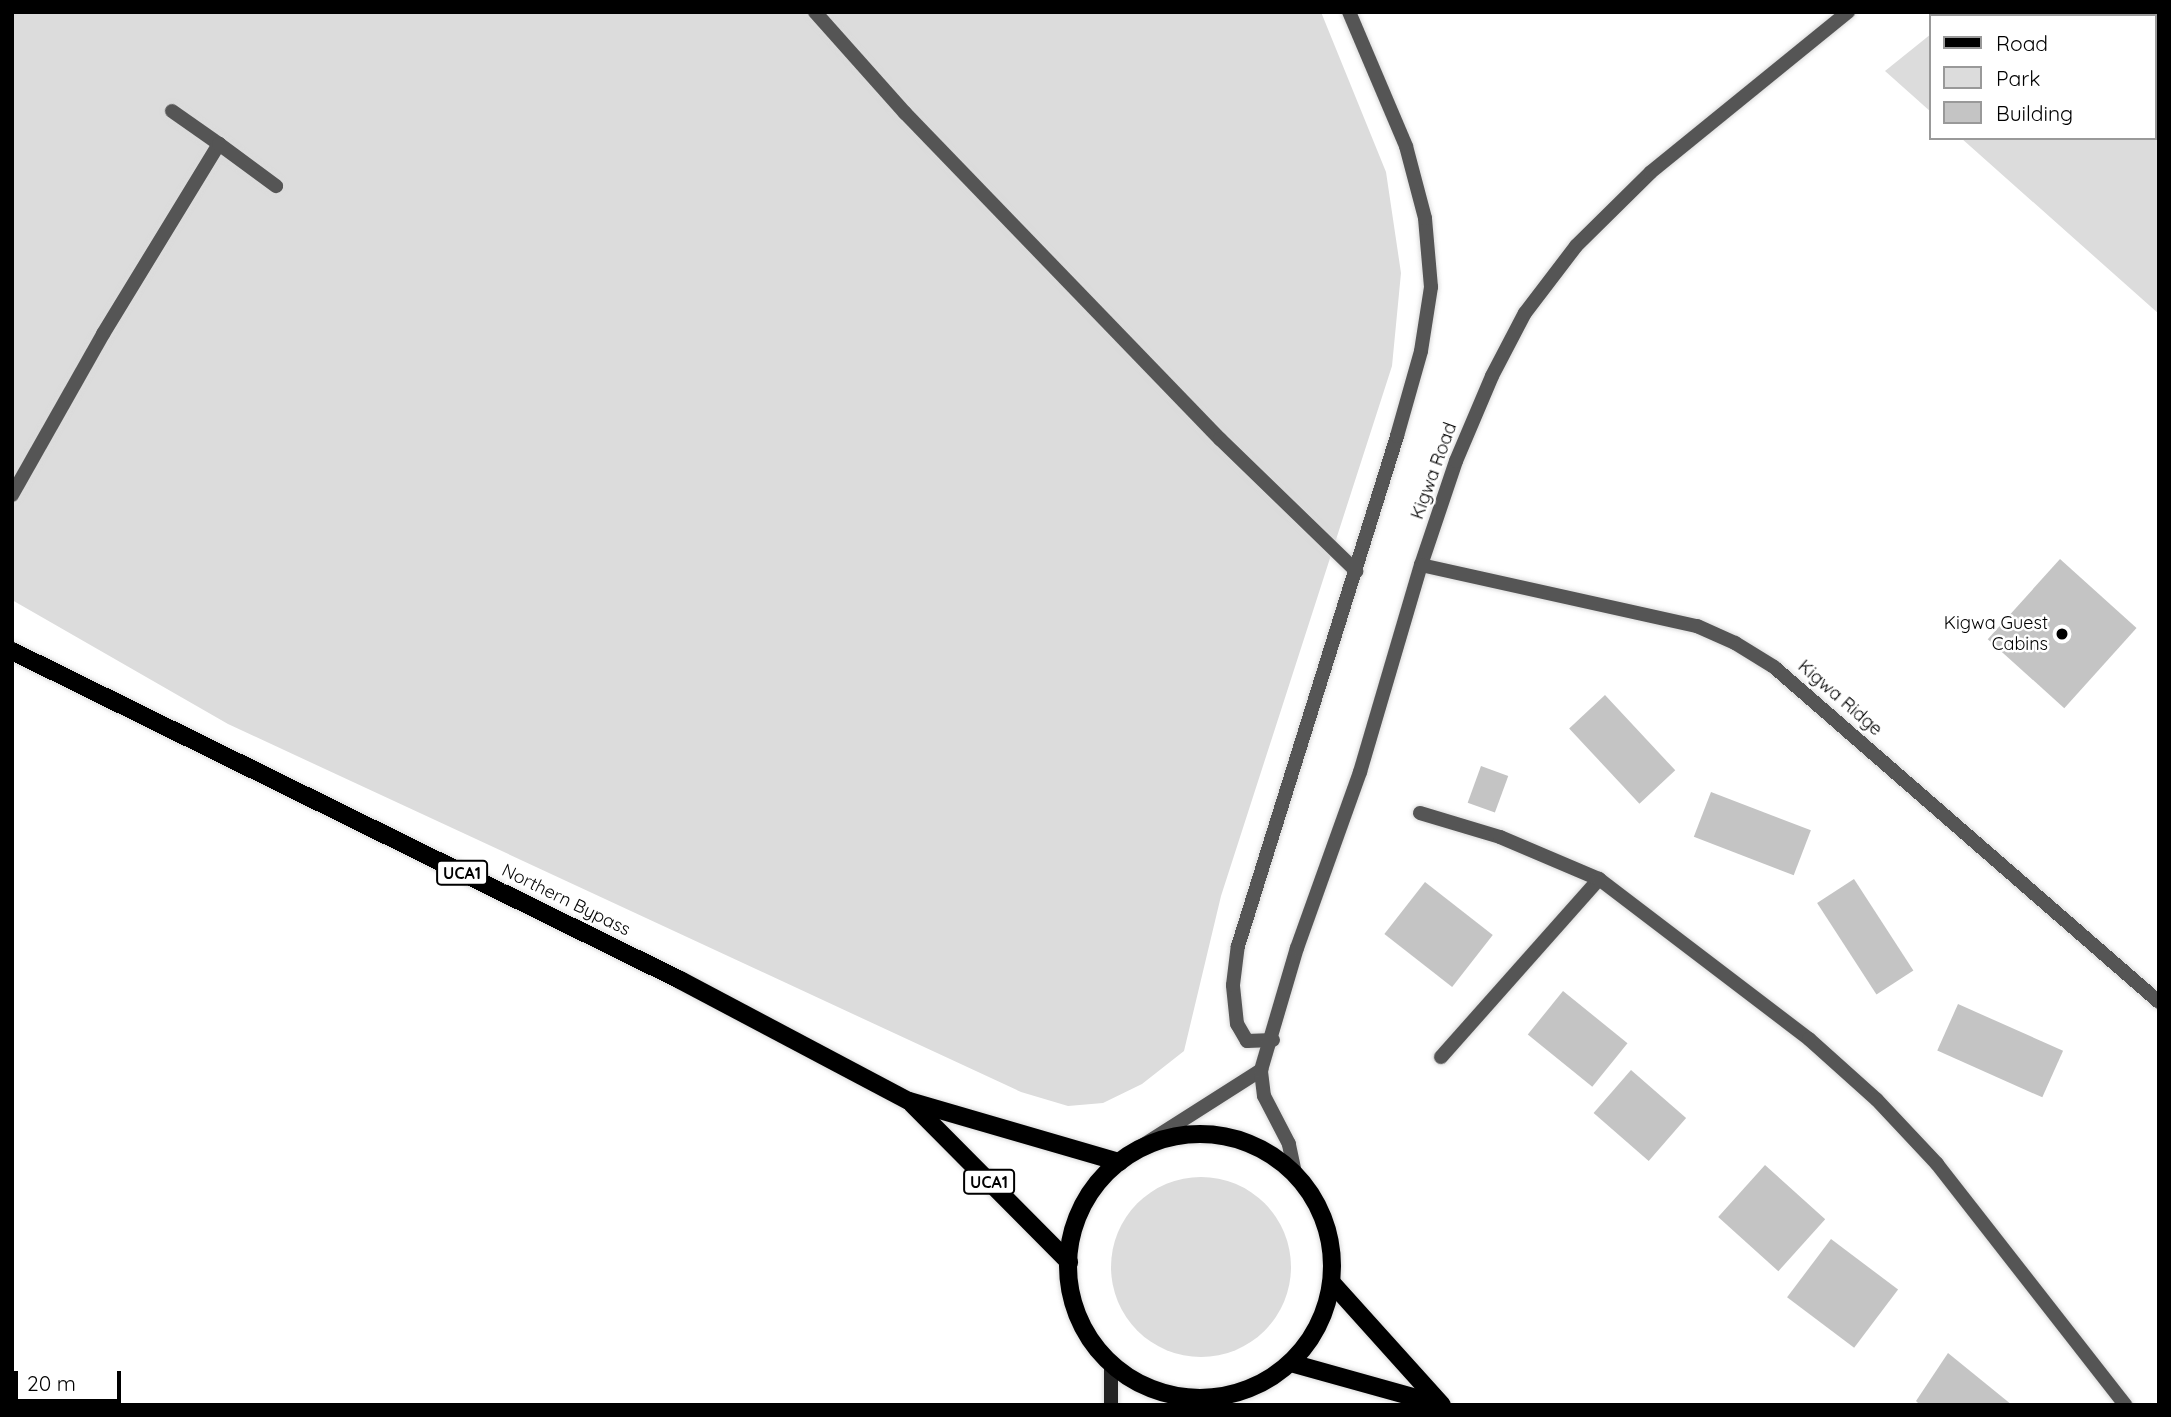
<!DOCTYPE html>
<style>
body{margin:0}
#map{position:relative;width:2171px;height:1417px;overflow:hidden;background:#fff;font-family:Quicksand,sans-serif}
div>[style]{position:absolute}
.green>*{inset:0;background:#dcdcdc}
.round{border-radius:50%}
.building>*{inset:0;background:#c4c4c4;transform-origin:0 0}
.roads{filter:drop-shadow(0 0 2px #dbdbdb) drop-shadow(0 0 2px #dbdbdb)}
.service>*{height:14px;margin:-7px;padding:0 7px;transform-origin:7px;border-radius:7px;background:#555}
.minor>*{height:14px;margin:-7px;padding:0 7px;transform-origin:7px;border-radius:7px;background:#555}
.secondary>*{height:14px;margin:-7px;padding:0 7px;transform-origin:7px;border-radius:7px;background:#222}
.primary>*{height:18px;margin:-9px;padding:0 9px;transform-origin:9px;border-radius:9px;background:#000}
.primary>.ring{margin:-9px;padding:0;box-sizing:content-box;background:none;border:18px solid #000;border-radius:50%}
.dots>*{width:19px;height:19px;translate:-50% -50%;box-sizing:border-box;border:4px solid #fff;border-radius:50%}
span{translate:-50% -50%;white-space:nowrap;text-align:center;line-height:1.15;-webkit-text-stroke:5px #fff;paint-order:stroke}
.shield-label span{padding:2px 5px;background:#fff;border:2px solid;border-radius:5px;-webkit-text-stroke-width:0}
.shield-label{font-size:16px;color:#000;font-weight:700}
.street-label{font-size:18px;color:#000}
.poi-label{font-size:18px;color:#000}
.right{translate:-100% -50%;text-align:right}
.frame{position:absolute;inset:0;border:14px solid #000;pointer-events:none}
.legend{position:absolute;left:1929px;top:14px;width:228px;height:126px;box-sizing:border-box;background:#fff;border:2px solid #999;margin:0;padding:9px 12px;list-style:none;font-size:21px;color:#000}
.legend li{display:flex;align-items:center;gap:14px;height:35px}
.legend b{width:35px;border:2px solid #999}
.scale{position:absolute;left:14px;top:1371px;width:107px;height:32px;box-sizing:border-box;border:4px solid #000;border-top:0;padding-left:9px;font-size:21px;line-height:24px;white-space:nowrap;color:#000;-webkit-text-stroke:5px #fff;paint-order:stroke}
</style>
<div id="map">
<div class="green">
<i style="clip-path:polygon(12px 12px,1321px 12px,1386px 172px,1401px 273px,1392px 366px,1221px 896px,1184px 1051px,1142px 1084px,1103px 1103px,1068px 1106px,1021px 1092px,228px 724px,12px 600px)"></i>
<i style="clip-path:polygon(1959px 12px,2159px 12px,2159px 314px,1961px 138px,2155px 138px,2155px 16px,1954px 16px)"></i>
<i style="clip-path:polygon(1931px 34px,1931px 112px,1885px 71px)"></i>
<i class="round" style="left:1111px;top:1177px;width:180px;height:180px"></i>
</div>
<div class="building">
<i style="left:2060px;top:559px;width:103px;height:108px;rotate:42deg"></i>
<i style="left:1605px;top:695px;width:103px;height:49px;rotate:47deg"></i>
<i style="left:1481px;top:766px;width:29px;height:39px;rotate:20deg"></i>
<i style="left:1711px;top:792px;width:107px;height:48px;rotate:21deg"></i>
<i style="left:1854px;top:879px;width:109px;height:44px;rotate:57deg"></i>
<i style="left:1425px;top:882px;width:86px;height:66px;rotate:38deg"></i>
<i style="left:1563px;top:991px;width:83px;height:56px;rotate:39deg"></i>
<i style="left:1958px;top:1004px;width:115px;height:51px;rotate:24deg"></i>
<i style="left:1631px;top:1070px;width:73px;height:57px;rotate:41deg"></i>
<i style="left:1765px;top:1165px;width:81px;height:70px;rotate:42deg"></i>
<i style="left:1831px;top:1239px;width:84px;height:73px;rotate:37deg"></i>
<i style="clip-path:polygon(1948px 1353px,2012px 1405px,1920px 1405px,1916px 1401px)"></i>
</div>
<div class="roads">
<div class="service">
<i style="left:815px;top:12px;width:135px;rotate:48.3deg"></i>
<i style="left:905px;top:113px;width:453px;rotate:46deg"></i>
<i style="left:1220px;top:439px;width:190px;rotate:44.1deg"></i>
<i style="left:172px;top:111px;width:57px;rotate:35.1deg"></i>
<i style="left:12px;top:495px;width:185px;rotate:-60.5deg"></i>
<i style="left:103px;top:334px;width:223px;rotate:-58.6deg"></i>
<i style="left:219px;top:144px;width:71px;rotate:36.4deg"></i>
<i style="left:1421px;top:565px;width:110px;rotate:-71.4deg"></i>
<i style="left:1456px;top:461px;width:92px;rotate:-67deg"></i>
<i style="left:1492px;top:376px;width:71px;rotate:-62.4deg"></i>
<i style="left:1525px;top:313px;width:84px;rotate:-52.7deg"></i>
<i style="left:1576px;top:246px;width:105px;rotate:-44.6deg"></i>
<i style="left:1651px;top:172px;width:254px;rotate:-39.1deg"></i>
<i style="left:1441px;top:1057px;width:238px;rotate:-48.4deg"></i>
</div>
<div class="minor">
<i style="left:1420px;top:813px;width:84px;rotate:16.7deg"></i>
<i style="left:1500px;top:837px;width:108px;rotate:23deg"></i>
<i style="left:1599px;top:879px;width:264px;rotate:37.3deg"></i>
<i style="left:1809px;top:1039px;width:91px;rotate:41.9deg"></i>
<i style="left:1877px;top:1100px;width:88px;rotate:46.8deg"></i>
<i style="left:1937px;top:1164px;width:306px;rotate:52deg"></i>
<i style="left:1273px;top:1040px;width:26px;rotate:178deg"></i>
<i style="left:1247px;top:1041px;width:20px;rotate:-120deg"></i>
<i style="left:1237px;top:1024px;width:39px;rotate:-96deg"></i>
<i style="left:1233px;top:985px;width:39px;rotate:-83deg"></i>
<i style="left:1238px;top:946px;width:534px;rotate:-72.68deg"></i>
<i style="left:1397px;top:436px;width:88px;rotate:-74.2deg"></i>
<i style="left:1421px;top:351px;width:65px;rotate:-81.1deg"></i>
<i style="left:1431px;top:287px;width:69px;rotate:-95deg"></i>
<i style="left:1425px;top:218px;width:74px;rotate:-104.8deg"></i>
<i style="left:1406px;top:146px;width:146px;rotate:-113deg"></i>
<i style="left:1134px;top:1151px;width:151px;rotate:-32.5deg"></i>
<i style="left:1295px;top:1173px;width:30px;rotate:-102deg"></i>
<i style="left:1289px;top:1144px;width:54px;rotate:-117.5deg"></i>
<i style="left:1264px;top:1096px;width:26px;rotate:-97deg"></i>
<i style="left:1261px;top:1070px;width:127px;rotate:-73.6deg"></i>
<i style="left:1297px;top:948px;width:187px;rotate:-70.3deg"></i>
<i style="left:1360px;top:772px;width:216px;rotate:-73.6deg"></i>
<i style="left:1421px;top:565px;width:283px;rotate:12.5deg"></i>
<i style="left:1697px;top:626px;width:42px;rotate:24.1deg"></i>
<i style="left:1735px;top:643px;width:46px;rotate:31.6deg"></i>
<i style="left:1774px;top:667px;width:510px;rotate:41.03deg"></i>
</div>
<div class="secondary">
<i style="left:1111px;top:1363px;width:42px;rotate:90deg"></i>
<i style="left:1206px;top:1405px;width:9px;rotate:-49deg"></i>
</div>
<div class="primary">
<i style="left:12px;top:651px;width:745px;rotate:26.22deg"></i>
<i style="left:680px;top:980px;width:259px;rotate:27.9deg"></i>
<i style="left:909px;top:1101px;width:219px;rotate:16.2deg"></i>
<i style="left:912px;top:1104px;width:223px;rotate:45.2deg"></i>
<i class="ring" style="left:1068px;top:1134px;width:246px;height:246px"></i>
<i style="left:1332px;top:1283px;width:164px;rotate:48deg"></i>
<i style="left:1291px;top:1363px;width:156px;rotate:15.6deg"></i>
</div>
</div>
<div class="dots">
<i style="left:2062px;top:634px;background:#000"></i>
</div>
<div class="shield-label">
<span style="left:462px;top:873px">UCA1</span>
<span style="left:989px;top:1182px">UCA1</span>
</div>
<div class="street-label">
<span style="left:1434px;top:471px;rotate:-70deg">Kigwa Road</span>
<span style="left:1840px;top:698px;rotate:41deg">Kigwa Ridge</span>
<span style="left:566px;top:900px;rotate:26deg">Northern Bypass</span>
</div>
<div class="poi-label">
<span class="right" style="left:2048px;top:634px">Kigwa Guest<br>Cabins</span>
</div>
<div class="frame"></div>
<ul class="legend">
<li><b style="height:9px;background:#000"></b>Road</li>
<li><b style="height:19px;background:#dcdcdc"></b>Park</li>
<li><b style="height:19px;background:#c4c4c4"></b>Building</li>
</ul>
<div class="scale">20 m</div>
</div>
